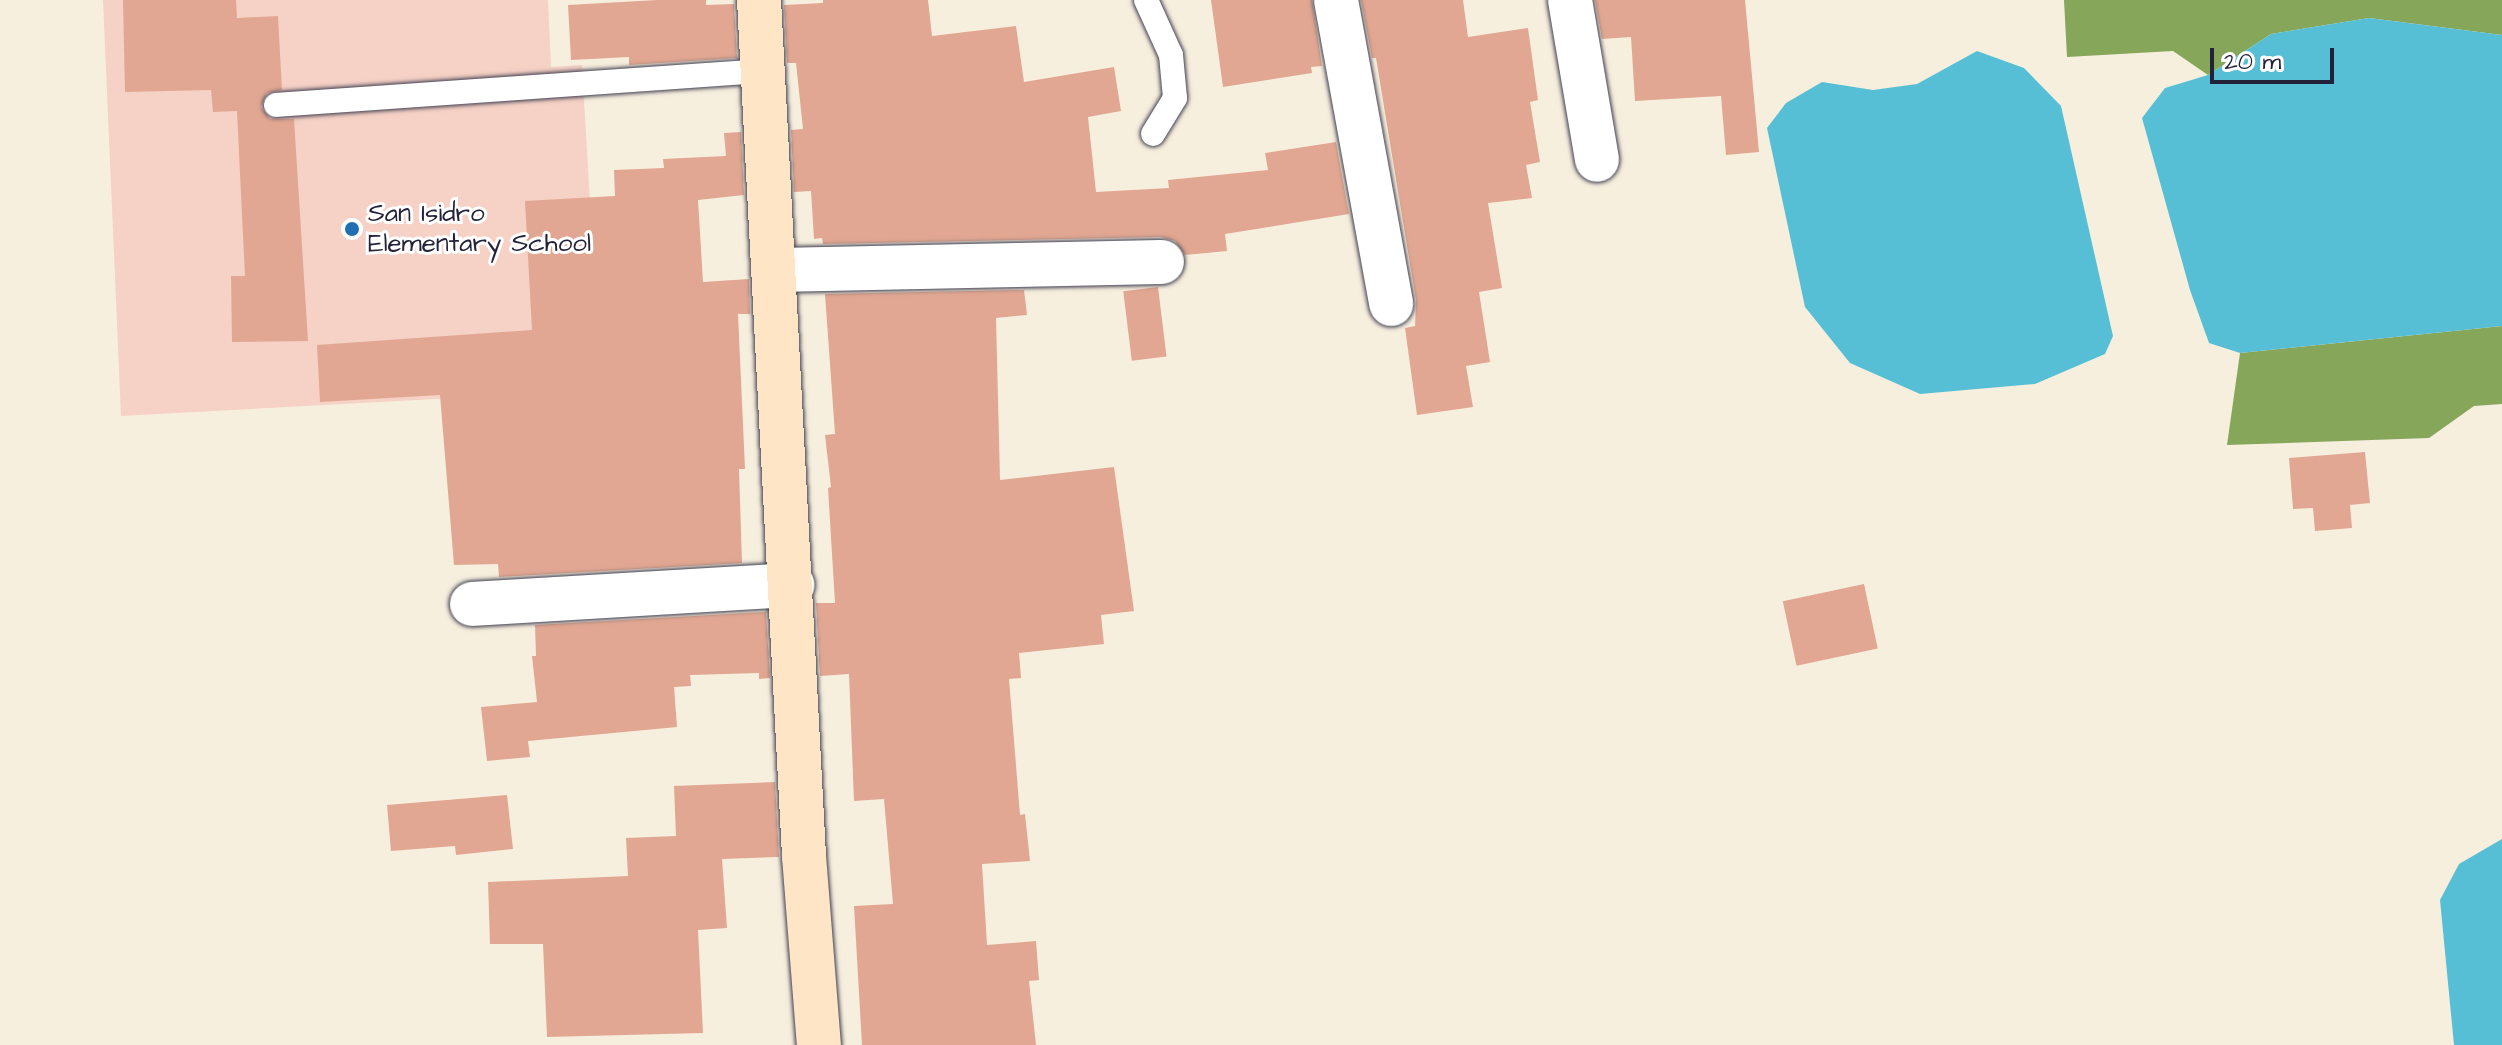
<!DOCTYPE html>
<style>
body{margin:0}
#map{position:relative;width:2502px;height:1045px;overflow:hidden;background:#f7efde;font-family:"Architects Daughter",sans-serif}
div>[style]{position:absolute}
.built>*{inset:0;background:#f6d1c5}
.forest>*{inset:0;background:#86a65a}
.water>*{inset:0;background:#57bfd5}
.building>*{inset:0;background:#e1a792;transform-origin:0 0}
.roads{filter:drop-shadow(0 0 2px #424153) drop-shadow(0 0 2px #424153)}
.lane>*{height:24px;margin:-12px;padding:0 12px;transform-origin:12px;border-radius:12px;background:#fff}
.street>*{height:44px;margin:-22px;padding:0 22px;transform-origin:22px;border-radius:22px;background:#fff}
.secondary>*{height:44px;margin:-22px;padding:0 22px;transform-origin:22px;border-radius:22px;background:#fde5c5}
.dots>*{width:22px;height:22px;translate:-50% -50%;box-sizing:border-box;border:4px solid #fff;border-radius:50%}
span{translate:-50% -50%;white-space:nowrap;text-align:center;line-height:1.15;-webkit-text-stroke:6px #fff;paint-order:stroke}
.poi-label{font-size:26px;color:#22223b}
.left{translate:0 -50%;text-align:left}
.scale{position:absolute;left:2210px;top:48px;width:124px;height:36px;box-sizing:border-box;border:4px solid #22223b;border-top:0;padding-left:10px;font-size:24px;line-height:28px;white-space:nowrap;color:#22223b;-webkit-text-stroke:6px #fff;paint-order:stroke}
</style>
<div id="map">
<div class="built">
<i style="clip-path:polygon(103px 0,548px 0,551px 67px,582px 65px,601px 390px,121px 416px)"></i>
</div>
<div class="forest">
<i style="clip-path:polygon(2064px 0,2502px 0,2502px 35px,2369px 18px,2271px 34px,2208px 75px,2173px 51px,2067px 57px)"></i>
<i style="clip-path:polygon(2502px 326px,2502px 404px,2474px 406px,2429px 438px,2227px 445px,2240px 353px)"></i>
</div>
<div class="water">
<i style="clip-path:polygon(2369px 18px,2502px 35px,2502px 326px,2240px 353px,2209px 343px,2190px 290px,2142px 118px,2165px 88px,2208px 75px,2271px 34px)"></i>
<i style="clip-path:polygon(1977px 51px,2024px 68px,2061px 106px,2113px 336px,2105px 354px,2035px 384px,1920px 394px,1850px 363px,1805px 307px,1767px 128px,1786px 103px,1822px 82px,1873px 90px,1917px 84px)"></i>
<i style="clip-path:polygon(2502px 839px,2502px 1045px,2454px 1045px,2440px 900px,2459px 864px)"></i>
</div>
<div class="building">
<i style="clip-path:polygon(123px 0,236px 0,237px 18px,278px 16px,282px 90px,267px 93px,261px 107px,270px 119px,294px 119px,308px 341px,232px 342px,231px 276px,245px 276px,237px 111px,213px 112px,211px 90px,125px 92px)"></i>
<i style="clip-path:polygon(657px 0,706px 0,706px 5px,734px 4px,737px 58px,629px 65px,629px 57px,571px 60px,568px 5px)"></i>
<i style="clip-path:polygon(823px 0,928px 0,932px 36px,1016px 26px,1024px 82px,1114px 67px,1121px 111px,1088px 117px,1096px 192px,1169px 188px,1168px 180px,1268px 170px,1265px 153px,1336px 142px,1349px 214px,1225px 234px,1227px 251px,1185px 255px,1175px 241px,1161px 237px,823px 244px,822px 238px,814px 239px,811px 191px,794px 192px,791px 130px,803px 129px,796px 63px,787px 63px,784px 5px,823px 3px)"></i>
<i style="clip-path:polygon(1211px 0,1312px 0,1322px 66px,1311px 67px,1312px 73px,1223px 87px)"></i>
<i style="clip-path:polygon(1361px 0,1463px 0,1468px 37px,1528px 28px,1538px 100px,1530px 102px,1540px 162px,1526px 165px,1532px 198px,1488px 203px,1502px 288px,1479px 292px,1490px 362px,1466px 366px,1473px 407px,1417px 415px,1405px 328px,1415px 326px,1416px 300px,1376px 58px,1372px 58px)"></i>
<i style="clip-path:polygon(1595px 0,1745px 0,1759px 152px,1726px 155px,1721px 96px,1635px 101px,1631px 37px,1602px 39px)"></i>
<i style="clip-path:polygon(741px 132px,744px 195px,698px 200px,703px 282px,749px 279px,750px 314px,738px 314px,745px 469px,739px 469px,742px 563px,499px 577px,498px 564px,454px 565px,440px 395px,320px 402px,317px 345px,532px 330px,525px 201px,615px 196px,614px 170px,664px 168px,663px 159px,726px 156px,724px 133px)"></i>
<i style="left:1158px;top:287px;width:70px;height:35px;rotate:83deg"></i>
<i style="clip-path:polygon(1024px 290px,1027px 315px,996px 318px,1000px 480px,1114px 467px,1134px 611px,1101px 615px,1104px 644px,1019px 653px,1021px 678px,1009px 679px,1020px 815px,1025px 814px,1030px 861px,982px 864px,987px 945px,1036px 941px,1039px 980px,1029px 981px,1036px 1045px,862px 1045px,854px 906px,893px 904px,884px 799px,854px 801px,849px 674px,820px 676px,816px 603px,835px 603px,828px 488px,831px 487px,825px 435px,835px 434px,825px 294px)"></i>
<i style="clip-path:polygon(2365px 452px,2370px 503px,2350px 505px,2352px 528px,2315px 531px,2313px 508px,2293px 509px,2289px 458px)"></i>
<i style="left:1864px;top:584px;width:66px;height:83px;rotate:78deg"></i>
<i style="clip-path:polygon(766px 612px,770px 678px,759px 679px,759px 673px,690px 675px,691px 686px,674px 687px,677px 727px,528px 741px,530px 757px,487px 761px,481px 707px,537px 702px,532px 656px,536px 656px,535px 625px)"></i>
<i style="clip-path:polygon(775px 782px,779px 857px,722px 859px,727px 928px,698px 930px,703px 1033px,547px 1037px,543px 944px,490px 944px,488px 882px,628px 876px,626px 838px,676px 836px,674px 786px)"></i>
<i style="clip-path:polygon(507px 795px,513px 849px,456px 855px,455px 846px,391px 851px,387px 805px)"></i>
</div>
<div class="roads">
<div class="lane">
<i style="left:1146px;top:0;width:60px;rotate:65.6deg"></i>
<i style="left:1171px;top:55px;width:43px;rotate:84.7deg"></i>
<i style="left:1175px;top:98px;width:42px;rotate:121.4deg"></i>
<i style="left:276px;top:105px;width:488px;rotate:-4deg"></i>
</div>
<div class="street">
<i style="left:1336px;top:0;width:309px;rotate:79.7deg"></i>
<i style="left:1570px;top:0;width:162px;rotate:80.4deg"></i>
<i style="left:775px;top:270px;width:387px;rotate:-1.2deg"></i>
<i style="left:472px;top:604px;width:321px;rotate:-3.4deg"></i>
</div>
<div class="secondary">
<i style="left:759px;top:0;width:857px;rotate:86.99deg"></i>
<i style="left:804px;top:856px;width:190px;rotate:85.5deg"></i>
</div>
</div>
<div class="dots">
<i style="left:352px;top:229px;background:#1f6fb2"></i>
</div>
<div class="poi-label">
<span class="left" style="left:368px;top:229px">San Isidro<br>Elementary School</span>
</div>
<div class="scale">20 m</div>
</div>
